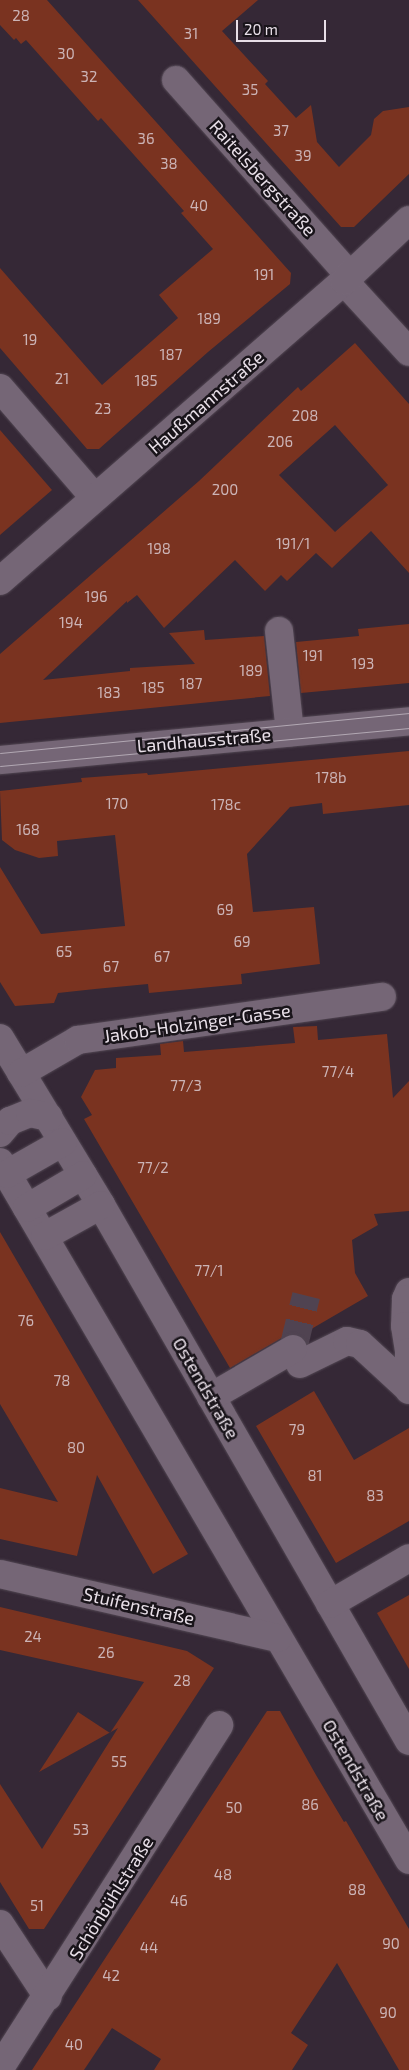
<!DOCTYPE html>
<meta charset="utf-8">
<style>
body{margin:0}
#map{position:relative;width:409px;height:2070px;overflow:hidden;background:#352836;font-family:"Exo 2",sans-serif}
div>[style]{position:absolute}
.building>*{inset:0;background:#7a3320}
.minor-tunnel>*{height:28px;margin-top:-14px;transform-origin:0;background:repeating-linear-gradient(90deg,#504351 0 28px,transparent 0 42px)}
.roads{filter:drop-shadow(0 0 1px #524753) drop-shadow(0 0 1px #524753)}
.minor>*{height:28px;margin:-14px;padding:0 14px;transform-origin:14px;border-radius:14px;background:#756676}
.tram>*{height:1px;margin:-0.5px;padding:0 0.5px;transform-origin:0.5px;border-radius:0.5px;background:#b2a8b3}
span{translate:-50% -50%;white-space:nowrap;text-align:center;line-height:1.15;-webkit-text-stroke:5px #19141a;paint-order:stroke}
.number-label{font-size:15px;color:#ccb4b6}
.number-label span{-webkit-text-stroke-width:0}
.street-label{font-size:18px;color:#e8dfe8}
.scale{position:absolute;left:236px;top:20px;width:90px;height:22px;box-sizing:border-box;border:2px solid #e8dfe8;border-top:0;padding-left:6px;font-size:15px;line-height:18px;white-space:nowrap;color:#e8dfe8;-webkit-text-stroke:4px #19141a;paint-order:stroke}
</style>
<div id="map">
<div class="building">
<i style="clip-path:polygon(0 0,47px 0,291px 273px,290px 284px,208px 352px,99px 449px,87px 449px,0 348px,0 268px,102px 385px,178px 318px,159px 295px,213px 249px,181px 213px,184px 211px,101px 118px,98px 121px,26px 40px,21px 44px,16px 38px,14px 40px,0 25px)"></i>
<i style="clip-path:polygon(138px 0,258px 0,222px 31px,268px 81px,265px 84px,296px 118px,311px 105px,317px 142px,339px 167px,371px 135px,374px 119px,383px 111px,409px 107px,409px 174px,354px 227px,341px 227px)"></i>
<i style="clip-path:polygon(evenodd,355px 343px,409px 404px,409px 573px,371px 531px,332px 568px,316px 553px,287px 581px,281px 575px,265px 591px,235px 560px,164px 628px,137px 595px,127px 603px,127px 601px,43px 680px,130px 671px,130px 668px,195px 664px,169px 633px,204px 630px,205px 640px,264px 636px,270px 696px,0 723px,0 654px,199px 481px,298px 387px,301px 391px,355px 343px,335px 425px,388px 485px,335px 532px,279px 475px,335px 425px)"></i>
<i style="clip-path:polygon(0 430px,52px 490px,0 535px)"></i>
<i style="clip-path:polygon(409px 624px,409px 683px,301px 693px,296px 642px,359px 636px,358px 629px)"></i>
<i style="clip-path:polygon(409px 751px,409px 805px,323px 814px,322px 803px,290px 807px,247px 854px,253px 912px,314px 907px,320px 964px,241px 974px,242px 984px,149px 993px,148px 984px,95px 989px,58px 993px,54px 1003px,15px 1006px,0 982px,0 867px,41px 934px,125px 926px,115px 835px,57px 841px,58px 856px,39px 858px,15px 850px,2px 840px,0 791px,82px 782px,81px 778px,147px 773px,148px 775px)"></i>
<i style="clip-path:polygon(317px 1026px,318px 1040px,387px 1034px,393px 1098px,409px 1081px,409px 1211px,374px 1214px,378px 1225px,352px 1240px,355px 1273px,368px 1296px,301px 1335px,292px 1333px,285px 1336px,230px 1368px,84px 1119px,92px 1115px,81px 1097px,95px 1070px,116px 1068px,116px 1058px,161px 1055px,160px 1044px,183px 1041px,184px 1052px,295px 1043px,293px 1027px)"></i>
<i style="clip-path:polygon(0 1232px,188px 1554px,153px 1574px,97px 1475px,77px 1556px,0 1539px,0 1488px,58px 1502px,0 1404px)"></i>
<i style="clip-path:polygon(314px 1391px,354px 1460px,409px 1428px,409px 1521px,336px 1563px,256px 1426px)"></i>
<i style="clip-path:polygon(409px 1595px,409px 1669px,377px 1613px)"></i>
<i style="clip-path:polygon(0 1607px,187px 1651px,214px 1668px,44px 1929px,29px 1929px,0 1882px,0 1784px,42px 1849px,118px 1728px,39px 1772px,78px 1712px,110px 1733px,144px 1682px,0 1650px)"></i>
<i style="clip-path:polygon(267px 1711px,280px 1711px,316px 1775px,344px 1822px,346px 1821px,409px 1929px,409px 2070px,399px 2070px,337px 1963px,291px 2033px,308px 2045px,292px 2070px,154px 2070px,161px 2059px,112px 2028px,84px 2070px,32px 2070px)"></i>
</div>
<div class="minor-tunnel">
<i style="left:293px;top:1349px;width:55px;rotate:-76.2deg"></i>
</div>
<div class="roads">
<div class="minor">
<i style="left:176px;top:80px;width:262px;rotate:48.4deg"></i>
<i style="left:344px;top:281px;width:96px;rotate:47.5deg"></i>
<i style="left:0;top:388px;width:145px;rotate:49.2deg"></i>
<i style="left:0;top:581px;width:456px;rotate:-41.1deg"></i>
<i style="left:344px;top:281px;width:89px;rotate:-43.2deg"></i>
<i style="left:279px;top:631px;width:102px;rotate:83.8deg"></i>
<i style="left:0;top:760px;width:411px;rotate:-5.4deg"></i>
<i style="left:0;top:1038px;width:195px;rotate:58.8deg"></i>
<i style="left:101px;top:1205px;width:618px;rotate:60.12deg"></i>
<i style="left:21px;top:1073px;width:66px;rotate:-30.1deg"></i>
<i style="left:78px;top:1040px;width:307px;rotate:-8.1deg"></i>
<i style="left:0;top:1133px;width:16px;rotate:-50deg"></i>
<i style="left:10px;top:1121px;width:22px;rotate:-22deg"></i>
<i style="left:30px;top:1113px;width:19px;rotate:12deg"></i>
<i style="left:0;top:1162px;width:809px;rotate:59.63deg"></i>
<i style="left:7px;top:1174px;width:64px;rotate:-29.7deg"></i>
<i style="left:27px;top:1208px;width:65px;rotate:-30.5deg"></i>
<i style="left:45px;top:1236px;width:64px;rotate:-29deg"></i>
<i style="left:409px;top:1292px;width:8px;rotate:113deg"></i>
<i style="left:406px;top:1299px;width:27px;rotate:92deg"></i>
<i style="left:405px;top:1326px;width:26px;rotate:81deg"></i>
<i style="left:409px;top:1352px;width:38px;rotate:90deg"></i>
<i style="left:300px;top:1364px;width:52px;rotate:-26.1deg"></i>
<i style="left:347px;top:1341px;width:13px;rotate:13deg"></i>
<i style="left:360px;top:1344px;width:67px;rotate:42.6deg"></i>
<i style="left:211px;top:1397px;width:95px;rotate:-30.3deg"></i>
<i style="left:0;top:1574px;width:285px;rotate:13deg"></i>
<i style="left:330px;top:1604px;width:91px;rotate:-30.2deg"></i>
<i style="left:0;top:1924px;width:87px;rotate:56.7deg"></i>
<i style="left:0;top:2068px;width:407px;rotate:-57.4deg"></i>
</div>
</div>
<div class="tram">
<i style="left:0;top:753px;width:411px;rotate:-5.6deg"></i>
<i style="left:0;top:766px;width:411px;rotate:-5.3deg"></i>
</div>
<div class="number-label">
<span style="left:21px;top:16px">28</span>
<span style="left:191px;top:34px">31</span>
<span style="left:66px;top:54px">30</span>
<span style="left:89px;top:77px">32</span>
<span style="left:250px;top:90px">35</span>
<span style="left:281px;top:131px">37</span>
<span style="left:146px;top:139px">36</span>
<span style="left:303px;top:156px">39</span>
<span style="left:169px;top:164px">38</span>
<span style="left:199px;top:206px">40</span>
<span style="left:264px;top:275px">191</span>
<span style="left:209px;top:319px">189</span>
<span style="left:30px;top:340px">19</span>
<span style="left:171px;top:355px">187</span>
<span style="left:62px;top:379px">21</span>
<span style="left:146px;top:381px">185</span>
<span style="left:103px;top:409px">23</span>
<span style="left:305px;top:416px">208</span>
<span style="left:280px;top:442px">206</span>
<span style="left:225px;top:490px">200</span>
<span style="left:293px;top:544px">191/1</span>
<span style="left:159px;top:549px">198</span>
<span style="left:96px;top:597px">196</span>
<span style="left:71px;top:623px">194</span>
<span style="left:313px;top:656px">191</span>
<span style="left:363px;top:664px">193</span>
<span style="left:251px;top:671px">189</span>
<span style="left:191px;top:684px">187</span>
<span style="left:153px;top:688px">185</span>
<span style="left:109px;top:693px">183</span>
<span style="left:331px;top:778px">178b</span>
<span style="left:117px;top:804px">170</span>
<span style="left:226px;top:805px">178c</span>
<span style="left:28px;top:830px">168</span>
<span style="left:225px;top:910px">69</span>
<span style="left:242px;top:942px">69</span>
<span style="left:64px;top:952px">65</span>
<span style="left:162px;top:957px">67</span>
<span style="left:111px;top:967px">67</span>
<span style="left:338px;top:1072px">77/4</span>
<span style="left:186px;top:1086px">77/3</span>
<span style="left:153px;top:1168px">77/2</span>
<span style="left:209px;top:1271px">77/1</span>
<span style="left:26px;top:1321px">76</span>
<span style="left:62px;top:1381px">78</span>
<span style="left:297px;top:1430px">79</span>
<span style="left:76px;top:1448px">80</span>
<span style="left:315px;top:1476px">81</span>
<span style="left:375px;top:1496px">83</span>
<span style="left:33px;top:1637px">24</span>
<span style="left:106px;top:1653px">26</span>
<span style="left:182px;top:1681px">28</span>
<span style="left:119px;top:1762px">55</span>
<span style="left:310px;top:1805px">86</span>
<span style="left:234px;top:1808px">50</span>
<span style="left:81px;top:1830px">53</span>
<span style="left:223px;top:1875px">48</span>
<span style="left:357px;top:1890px">88</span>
<span style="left:179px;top:1901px">46</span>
<span style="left:37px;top:1906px">51</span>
<span style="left:391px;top:1944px">90</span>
<span style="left:149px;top:1948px">44</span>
<span style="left:111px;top:1976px">42</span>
<span style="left:388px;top:2013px">90</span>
<span style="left:74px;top:2045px">40</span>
</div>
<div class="street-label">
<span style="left:263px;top:178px;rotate:48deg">Raitelsbergstraße</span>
<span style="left:206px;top:402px;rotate:-41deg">Haußmannstraße</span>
<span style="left:204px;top:740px;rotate:-5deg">Landhausstraße</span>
<span style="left:197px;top:1023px;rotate:-8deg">Jakob-Holzinger-Gasse</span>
<span style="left:206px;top:1388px;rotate:60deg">Ostendstraße</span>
<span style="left:139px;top:1606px;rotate:13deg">Stuifenstraße</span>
<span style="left:356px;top:1770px;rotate:60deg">Ostendstraße</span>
<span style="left:111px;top:1898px;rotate:-58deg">Schönbühlstraße</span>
</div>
<div class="scale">20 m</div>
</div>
